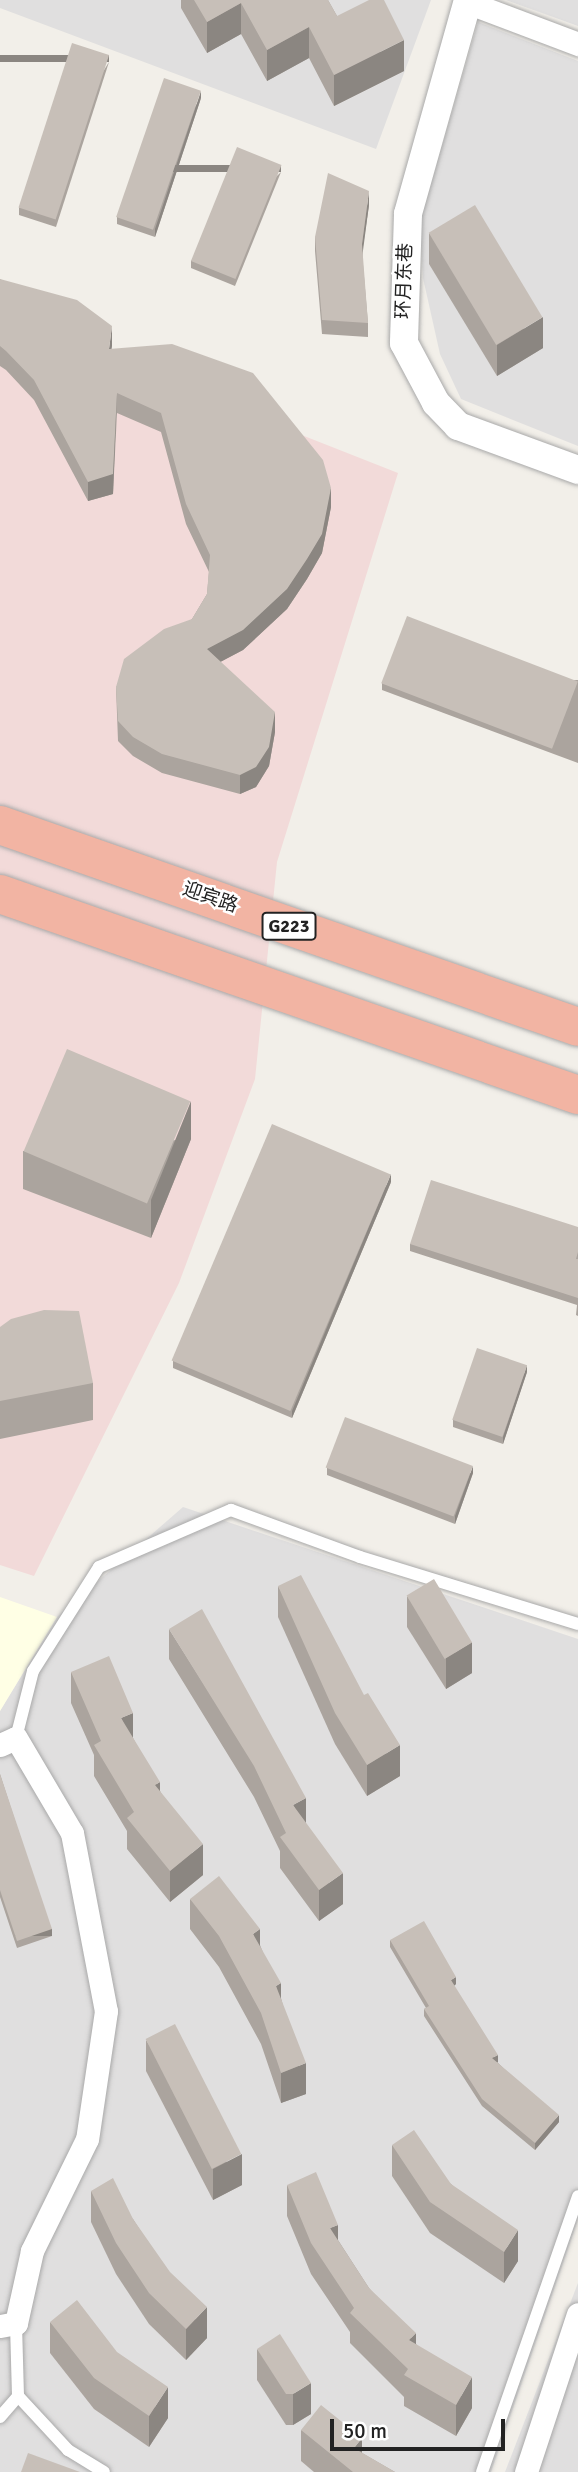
<!DOCTYPE html>
<meta charset="utf-8">
<style>
body{margin:0}
#map{position:relative;width:578px;height:2472px;overflow:hidden;background:#f2efe9;font-family:Signika,"Noto Sans SC",sans-serif}
div>[style]{position:absolute}
.residential>*{inset:0;background:#e0dfdf}
.commercial>*{inset:0;background:#f2dad9}
.education>*{inset:0;background:#ffffe5}
.roads{filter:drop-shadow(0 0 2px #a9a9a9) drop-shadow(0 0 2px #a9a9a9)}
.service>*{height:12px;margin:-6px;padding:0 6px;transform-origin:6px;border-radius:6px;background:#fff}
.minor>*{height:23px;margin:-11.5px;padding:0 11.5px;transform-origin:11.5px;border-radius:11.5px;background:#fff}
.tertiary>*{height:28px;margin:-14px;padding:0 14px;transform-origin:14px;border-radius:14px;background:#fff}
.trunk>*{height:38px;margin:-19px;padding:0 19px;transform-origin:19px;border-radius:19px;background:#f2b4a3}
.wall>*{inset:0;background:#aba49e}
.shaded-wall>*{inset:0;background:#8b8681;transform-origin:0 0}
.building>*{inset:0;background:#c7bfb8;transform-origin:0 0}
span{translate:-50% -50%;white-space:nowrap;text-align:center;line-height:1.15;-webkit-text-stroke:5px #fff;paint-order:stroke}
.shield-label span{padding:2px 5px;background:#fff;border:2px solid;border-radius:5px;-webkit-text-stroke-width:0}
.shield-label{font-size:18px;color:#222;font-weight:700}
.street-label{font-size:19px;color:#222}
.scale{position:absolute;left:330px;top:2419px;width:175px;height:32px;box-sizing:border-box;border:4px solid #222;border-top:0;padding-left:9px;font-size:21px;line-height:24px;white-space:nowrap;color:#222;-webkit-text-stroke:5px #fff;paint-order:stroke}
</style>
<div id="map">
<div class="residential">
<i style="clip-path:polygon(0 0,431px 0,376px 149px,0 8px)"></i>
<i style="clip-path:polygon(506px 0,578px 0,578px 26px)"></i>
<i style="clip-path:polygon(478px 22px,578px 61px,578px 446px,461px 399px,440px 354px,423px 278px,420px 222px)"></i>
<i style="clip-path:polygon(183px 1507px,578px 1639px,578px 2220px,491px 2472px,0 2472px,0 1711px,57px 1617px)"></i>
<i style="clip-path:polygon(578px 2283px,578px 2472px,505px 2472px)"></i>
</div>
<div class="commercial">
<i style="clip-path:polygon(0 316px,398px 473px,277px 862px,255px 1079px,179px 1283px,34px 1576px,0 1565px)"></i>
</div>
<div class="education">
<i style="clip-path:polygon(0 1597px,57px 1617px,0 1711px)"></i>
</div>
<div class="roads">
<div class="service">
<i style="left:16px;top:1738px;width:69px;rotate:-75.8deg"></i>
<i style="left:33px;top:1671px;width:123px;rotate:-57.6deg"></i>
<i style="left:99px;top:1567px;width:144px;rotate:-23.4deg"></i>
<i style="left:231px;top:1510px;width:137px;rotate:20deg"></i>
<i style="left:360px;top:1557px;width:228px;rotate:17.1deg"></i>
<i style="left:18px;top:2396px;width:74px;rotate:47.2deg"></i>
<i style="left:68px;top:2450px;width:42px;rotate:31.4deg"></i>
<i style="left:0;top:2417px;width:28px;rotate:-49deg"></i>
<i style="left:18px;top:2396px;width:73px;rotate:-91.6deg"></i>
<i style="left:482px;top:2472px;width:292px;rotate:-70.8deg"></i>
</div>
<div class="minor">
<i style="left:467px;top:2px;width:119px;rotate:20.7deg"></i>
<i style="left:0;top:1745px;width:17px;rotate:-24deg"></i>
<i style="left:16px;top:1738px;width:110px;rotate:59.5deg"></i>
<i style="left:72px;top:1833px;width:181px;rotate:79.2deg"></i>
<i style="left:106px;top:2011px;width:129px;rotate:98.4deg"></i>
<i style="left:87px;top:2139px;width:125px;rotate:116.2deg"></i>
<i style="left:32px;top:2251px;width:74px;rotate:102.5deg"></i>
<i style="left:16px;top:2323px;width:16px;rotate:169deg"></i>
<i style="left:526px;top:2472px;width:166px;rotate:-71.8deg"></i>
</div>
<div class="tertiary">
<i style="left:468px;top:0;width:222px;rotate:105.7deg"></i>
<i style="left:408px;top:214px;width:129px;rotate:91.8deg"></i>
<i style="left:404px;top:343px;width:68px;rotate:61.9deg"></i>
<i style="left:436px;top:403px;width:32px;rotate:46deg"></i>
<i style="left:458px;top:426px;width:128px;rotate:20.1deg"></i>
</div>
<div class="trunk">
<i style="left:0;top:825px;width:612px;rotate:19.26deg"></i>
<i style="left:0;top:894px;width:612px;rotate:19.18deg"></i>
</div>
</div>
<div class="wall">
<i style="clip-path:polygon(181px 0,328px 0,337px 16px,404px 71px,334px 106px,309px 58px,267px 81px,241px 34px,207px 53px,181px 8px)"></i>
<i style="clip-path:polygon(109px 62px,56px 227px,19px 215px,19px 208px)"></i>
<i style="clip-path:polygon(201px 98px,155px 237px,117px 224px,117px 217px)"></i>
<i style="clip-path:polygon(281px 172px,235px 286px,191px 268px,191px 261px)"></i>
<i style="clip-path:polygon(369px 205px,362px 253px,368px 323px,368px 337px,322px 334px,315px 251px,315px 237px)"></i>
<i style="clip-path:polygon(429px 233px,543px 348px,497px 376px,429px 264px)"></i>
<i style="clip-path:polygon(0 279px,111px 349px,331px 507px,322px 553px,307px 579px,287px 609px,243px 650px,220px 662px,275px 732px,269px 766px,256px 787px,240px 794px,162px 773px,133px 756px,118px 741px,116px 687px,192px 619px,207px 594px,209px 572px,186px 524px,161px 432px,117px 413px,113px 494px,88px 501px,34px 400px,6px 370px,0 366px)"></i>
<i style="clip-path:polygon(578px 680px,578px 763px,382px 690px,382px 683px)"></i>
<i style="clip-path:polygon(191px 1139px,151px 1238px,23px 1189px,23px 1151px)"></i>
<i style="clip-path:polygon(391px 1182px,292px 1418px,173px 1368px,173px 1361px)"></i>
<i style="clip-path:polygon(578px 1227px,578px 1316px,576px 1315px,577px 1305px,410px 1251px,410px 1244px)"></i>
<i style="clip-path:polygon(0 1327px,93px 1383px,93px 1420px,0 1439px)"></i>
<i style="clip-path:polygon(527px 1372px,503px 1444px,453px 1427px,453px 1420px)"></i>
<i style="clip-path:polygon(327px 1468px,473px 1473px,455px 1524px,327px 1475px)"></i>
<i style="clip-path:polygon(278px 1586px,400px 1776px,367px 1796px,335px 1744px,278px 1617px)"></i>
<i style="clip-path:polygon(407px 1596px,472px 1673px,446px 1689px,407px 1627px)"></i>
<i style="clip-path:polygon(169px 1629px,343px 1904px,319px 1921px,280px 1868px,280px 1851px,254px 1797px,169px 1659px)"></i>
<i style="clip-path:polygon(71px 1672px,133px 1738px,203px 1875px,170px 1902px,127px 1849px,127px 1831px,94px 1776px,94px 1755px,71px 1703px)"></i>
<i style="clip-path:polygon(0 1774px,52px 1936px,17px 1948px,0 1897px)"></i>
<i style="clip-path:polygon(190px 1899px,260px 1945px,281px 1998px,306px 2094px,281px 2103px,261px 2044px,219px 1967px,190px 1929px)"></i>
<i style="clip-path:polygon(390px 1940px,456px 1984px,454px 1986px,497px 2062px,559px 2122px,535px 2150px,482px 2106px,424px 2016px,424px 2009px,426px 2008px,390px 1947px)"></i>
<i style="clip-path:polygon(146px 2040px,242px 2185px,213px 2200px,146px 2071px)"></i>
<i style="clip-path:polygon(392px 2145px,451px 2184px,518px 2261px,504px 2283px,430px 2233px,392px 2176px)"></i>
<i style="clip-path:polygon(287px 2185px,338px 2240px,369px 2288px,416px 2344px,472px 2408px,456px 2436px,404px 2406px,404px 2397px,350px 2343px,350px 2332px,311px 2274px,287px 2216px)"></i>
<i style="clip-path:polygon(91px 2191px,133px 2219px,207px 2338px,186px 2360px,149px 2324px,116px 2274px,91px 2222px)"></i>
<i style="clip-path:polygon(50px 2322px,168px 2418px,149px 2447px,94px 2409px,50px 2353px)"></i>
<i style="clip-path:polygon(257px 2349px,311px 2414px,293px 2425px,286px 2425px,257px 2380px)"></i>
<i style="clip-path:polygon(301px 2430px,362px 2453px,395px 2472px,314px 2472px,301px 2461px)"></i>
</div>
<div class="shaded-wall">
<i style="clip-path:polygon(241px 3px,241px 34px,207px 53px,207px 22px)"></i>
<i style="clip-path:polygon(309px 27px,309px 58px,267px 81px,267px 50px)"></i>
<i style="clip-path:polygon(404px 40px,404px 71px,334px 106px,334px 75px)"></i>
<i style="left:109px;top:55px;width:7px;height:173px;rotate:90deg"></i>
<i style="clip-path:polygon(201px 91px,201px 98px,155px 237px,155px 229px)"></i>
<i style="left:281px;top:165px;width:7px;height:123px;rotate:90deg"></i>
<i style="clip-path:polygon(369px 191px,369px 205px,362px 258px,362px 244px)"></i>
<i style="clip-path:polygon(543px 317px,543px 348px,497px 376px,497px 345px)"></i>
<i style="clip-path:polygon(112px 326px,112px 346px,109px 368px,109px 349px)"></i>
<i style="clip-path:polygon(117px 393px,113px 494px,88px 501px,88px 482px)"></i>
<i style="clip-path:polygon(331px 488px,331px 507px,322px 553px,307px 579px,287px 609px,243px 650px,207px 669px,207px 649px)"></i>
<i style="clip-path:polygon(275px 712px,275px 732px,269px 766px,256px 787px,240px 794px,240px 775px)"></i>
<i style="clip-path:polygon(191px 1101px,191px 1139px,151px 1238px,151px 1200px)"></i>
<i style="clip-path:polygon(391px 1174px,391px 1182px,292px 1418px,292px 1411px)"></i>
<i style="clip-path:polygon(527px 1365px,527px 1372px,503px 1444px,503px 1437px)"></i>
<i style="clip-path:polygon(473px 1466px,473px 1473px,455px 1524px,455px 1516px)"></i>
<i style="clip-path:polygon(472px 1642px,472px 1673px,446px 1689px,446px 1658px)"></i>
<i style="clip-path:polygon(133px 1713px,133px 1744px,121px 1718px)"></i>
<i style="clip-path:polygon(400px 1745px,400px 1776px,367px 1796px,367px 1765px)"></i>
<i style="clip-path:polygon(160px 1782px,160px 1813px,155px 1785px)"></i>
<i style="clip-path:polygon(306px 1798px,306px 1829px,293px 1805px)"></i>
<i style="clip-path:polygon(203px 1844px,203px 1875px,170px 1902px,170px 1871px)"></i>
<i style="clip-path:polygon(343px 1873px,343px 1904px,319px 1921px,319px 1890px)"></i>
<i style="left:52px;top:1929px;width:7px;height:37px;rotate:90deg"></i>
<i style="clip-path:polygon(260px 1929px,260px 1960px,253px 1934px)"></i>
<i style="clip-path:polygon(456px 1977px,456px 1984px,451px 1988px,451px 1980px)"></i>
<i style="clip-path:polygon(281px 1983px,281px 2014px,276px 1986px)"></i>
<i style="clip-path:polygon(498px 2055px,498px 2062px,492px 2066px,492px 2058px)"></i>
<i style="clip-path:polygon(306px 2063px,306px 2094px,281px 2103px,281px 2073px)"></i>
<i style="clip-path:polygon(559px 2115px,559px 2122px,535px 2150px,535px 2143px)"></i>
<i style="clip-path:polygon(242px 2154px,242px 2185px,213px 2200px,213px 2169px)"></i>
<i style="clip-path:polygon(338px 2225px,338px 2256px,330px 2228px)"></i>
<i style="clip-path:polygon(518px 2230px,518px 2261px,504px 2283px,504px 2252px)"></i>
<i style="clip-path:polygon(207px 2307px,207px 2338px,186px 2360px,186px 2329px)"></i>
<i style="clip-path:polygon(416px 2333px,416px 2364px,409px 2340px)"></i>
<i style="clip-path:polygon(472px 2377px,472px 2408px,456px 2436px,456px 2405px)"></i>
<i style="clip-path:polygon(311px 2383px,311px 2414px,293px 2425px,293px 2394px)"></i>
<i style="clip-path:polygon(168px 2387px,168px 2418px,149px 2447px,149px 2416px)"></i>
<i style="clip-path:polygon(362px 2438px,362px 2469px,354px 2448px)"></i>
</div>
<div class="building">
<i style="clip-path:polygon(194px 0,328px 0,337px 16px,369px 0,384px 0,404px 40px,334px 75px,309px 27px,267px 50px,241px 3px,207px 22px)"></i>
<i style="left:72px;top:43px;width:39px;height:173px;rotate:18deg"></i>
<i style="left:164px;top:78px;width:39px;height:147px;rotate:19deg"></i>
<i style="left:237px;top:147px;width:48px;height:123px;rotate:22deg"></i>
<i style="clip-path:polygon(328px 173px,369px 191px,362px 244px,368px 323px,322px 320px,315px 237px)"></i>
<i style="left:475px;top:205px;width:131px;height:54px;rotate:59deg"></i>
<i style="clip-path:polygon(0 279px,77px 300px,112px 326px,109px 349px,172px 344px,253px 373px,323px 460px,331px 488px,322px 534px,307px 559px,287px 589px,243px 630px,207px 649px,275px 712px,269px 747px,256px 767px,240px 775px,162px 754px,133px 737px,118px 721px,116px 687px,124px 659px,164px 629px,192px 619px,207px 594px,210px 555px,186px 504px,161px 413px,117px 393px,113px 474px,88px 482px,34px 380px,6px 351px,0 346px)"></i>
<i style="left:407px;top:616px;width:183px;height:72px;rotate:21deg"></i>
<i style="left:67px;top:1049px;width:134px;height:111px;rotate:23deg"></i>
<i style="left:272px;top:1124px;width:129px;height:257px;rotate:23deg"></i>
<i style="clip-path:polygon(431px 1180px,578px 1227px,578px 1252px,576px 1259px,578px 1259px,578px 1298px,410px 1244px)"></i>
<i style="clip-path:polygon(44px 1310px,79px 1311px,93px 1383px,0 1401px,0 1327px,11px 1319px)"></i>
<i style="left:477px;top:1348px;width:53px;height:76px;rotate:19deg"></i>
<i style="left:345px;top:1417px;width:137px;height:54px;rotate:21deg"></i>
<i style="clip-path:polygon(301px 1575px,364px 1695px,368px 1693px,400px 1745px,367px 1765px,335px 1713px,278px 1586px)"></i>
<i style="left:434px;top:1579px;width:74px;height:32px;rotate:59deg"></i>
<i style="clip-path:polygon(202px 1609px,306px 1798px,293px 1805px,343px 1873px,319px 1890px,280px 1837px,286px 1833px,254px 1766px,169px 1629px)"></i>
<i style="clip-path:polygon(109px 1656px,133px 1713px,121px 1718px,160px 1782px,155px 1785px,203px 1844px,170px 1871px,127px 1818px,134px 1812px,94px 1745px,101px 1741px,71px 1672px)"></i>
<i style="clip-path:polygon(0 1774px,52px 1929px,17px 1941px,0 1890px)"></i>
<i style="clip-path:polygon(219px 1876px,260px 1929px,253px 1934px,281px 1983px,276px 1986px,306px 2063px,281px 2073px,261px 2013px,219px 1936px,190px 1899px)"></i>
<i style="clip-path:polygon(424px 1921px,456px 1977px,451px 1980px,498px 2055px,492px 2058px,559px 2115px,535px 2143px,482px 2099px,424px 2009px,429px 2006px,390px 1940px)"></i>
<i style="left:175px;top:2024px;width:146px;height:33px;rotate:63deg"></i>
<i style="clip-path:polygon(414px 2130px,451px 2184px,518px 2230px,504px 2252px,430px 2202px,392px 2145px)"></i>
<i style="clip-path:polygon(316px 2172px,338px 2225px,330px 2228px,369px 2288px,416px 2333px,409px 2340px,472px 2377px,456px 2405px,404px 2375px,408px 2369px,350px 2313px,354px 2308px,311px 2243px,287px 2185px)"></i>
<i style="clip-path:polygon(113px 2178px,133px 2219px,170px 2272px,207px 2307px,186px 2329px,149px 2293px,116px 2243px,91px 2191px)"></i>
<i style="clip-path:polygon(77px 2300px,117px 2352px,168px 2387px,149px 2416px,94px 2378px,50px 2322px)"></i>
<i style="clip-path:polygon(280px 2334px,311px 2383px,293px 2394px,286px 2394px,257px 2349px)"></i>
<i style="clip-path:polygon(321px 2405px,362px 2438px,354px 2448px,395px 2472px,353px 2472px,301px 2430px)"></i>
<i style="clip-path:polygon(28px 2453px,80px 2472px,21px 2472px)"></i>
</div>
<div class="shield-label">
<span style="left:289px;top:926px">G223</span>
</div>
<div class="street-label">
<span style="left:405px;top:281px;rotate:-88deg">环月东巷</span>
<span style="left:210px;top:898px;rotate:19deg">迎宾路</span>
</div>
<div class="scale">50 m</div>
</div>
